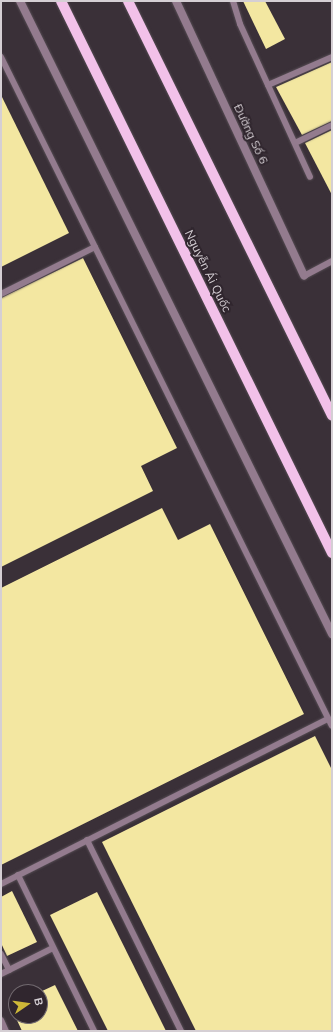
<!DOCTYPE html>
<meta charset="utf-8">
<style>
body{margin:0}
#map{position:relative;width:333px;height:1032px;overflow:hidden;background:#3a3038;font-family:Mulish,sans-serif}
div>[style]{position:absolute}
.building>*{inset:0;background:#f3e7a1}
.roads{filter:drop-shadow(0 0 1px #564d54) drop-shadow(0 0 1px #564d54)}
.lane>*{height:6px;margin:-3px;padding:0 3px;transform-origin:3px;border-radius:3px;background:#937b8e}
.street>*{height:8px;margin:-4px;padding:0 4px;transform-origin:4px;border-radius:4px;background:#937b8e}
.primary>*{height:10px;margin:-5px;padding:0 5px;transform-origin:5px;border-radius:5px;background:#f2c1e9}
span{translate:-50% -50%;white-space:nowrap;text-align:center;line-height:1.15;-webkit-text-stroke:4px #30262e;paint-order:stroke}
.street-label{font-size:12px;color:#d5cfd4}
.frame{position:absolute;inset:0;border:2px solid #d5cfd4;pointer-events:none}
.north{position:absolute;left:8px;top:984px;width:40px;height:40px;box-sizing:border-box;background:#30262e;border:1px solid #726a70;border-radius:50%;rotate:77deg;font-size:11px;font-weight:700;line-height:16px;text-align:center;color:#d5cfd4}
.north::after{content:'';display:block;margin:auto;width:14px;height:18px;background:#ceb838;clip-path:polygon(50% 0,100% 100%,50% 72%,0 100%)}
</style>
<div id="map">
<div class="building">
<i style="clip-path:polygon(243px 1px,265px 1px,285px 39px,266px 49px)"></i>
<i style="clip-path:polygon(332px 62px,332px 121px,302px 135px,276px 87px)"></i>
<i style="clip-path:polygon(1px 95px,69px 233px,1px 267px)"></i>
<i style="clip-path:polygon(332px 130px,332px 195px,305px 143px)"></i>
<i style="clip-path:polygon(83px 258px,177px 448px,141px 466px,153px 491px,1px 567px,1px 298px)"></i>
<i style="clip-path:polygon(162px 508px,178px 540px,210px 524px,304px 714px,1px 865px,1px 588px)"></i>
<i style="clip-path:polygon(315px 736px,332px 770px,332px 1031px,196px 1031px,102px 842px)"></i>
<i style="clip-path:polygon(12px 891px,37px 942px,7px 956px,1px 943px,1px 897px)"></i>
<i style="clip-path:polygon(97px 892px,166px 1031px,108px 1031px,50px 915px)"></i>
<i style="clip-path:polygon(55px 985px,78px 1031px,22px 1031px,15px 1016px,40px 1016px,40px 992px)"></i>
</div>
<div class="roads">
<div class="lane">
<i style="left:233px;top:1px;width:24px;rotate:73deg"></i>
<i style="left:240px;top:24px;width:168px;rotate:65.4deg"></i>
<i style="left:1px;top:57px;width:746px;rotate:63.68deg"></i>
<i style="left:268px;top:85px;width:70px;rotate:-23.6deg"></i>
<i style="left:295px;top:143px;width:41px;rotate:-25.9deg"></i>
<i style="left:304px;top:276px;width:32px;rotate:-28deg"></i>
<i style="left:1px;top:294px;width:105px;rotate:-26.6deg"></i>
<i style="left:87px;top:840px;width:213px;rotate:63.8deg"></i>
<i style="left:18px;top:875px;width:174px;rotate:64deg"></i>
<i style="left:1px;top:884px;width:366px;rotate:-26.8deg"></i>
<i style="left:1px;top:954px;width:18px;rotate:63deg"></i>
<i style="left:1px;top:974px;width:58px;rotate:-26.6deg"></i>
<i style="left:1px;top:1020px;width:12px;rotate:66deg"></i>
</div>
<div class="street">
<i style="left:20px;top:1px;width:706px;rotate:63.76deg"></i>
<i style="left:176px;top:1px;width:303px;rotate:65deg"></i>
</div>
<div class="primary">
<i style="left:61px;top:1px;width:615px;rotate:63.85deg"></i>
<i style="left:128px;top:1px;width:462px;rotate:63.8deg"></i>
</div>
</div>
<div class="street-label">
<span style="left:251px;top:134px;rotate:65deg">Đường Số 6</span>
<span style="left:208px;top:271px;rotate:64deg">Nguyễn Ái Quốc</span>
</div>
<div class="frame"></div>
<div class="north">B</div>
</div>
